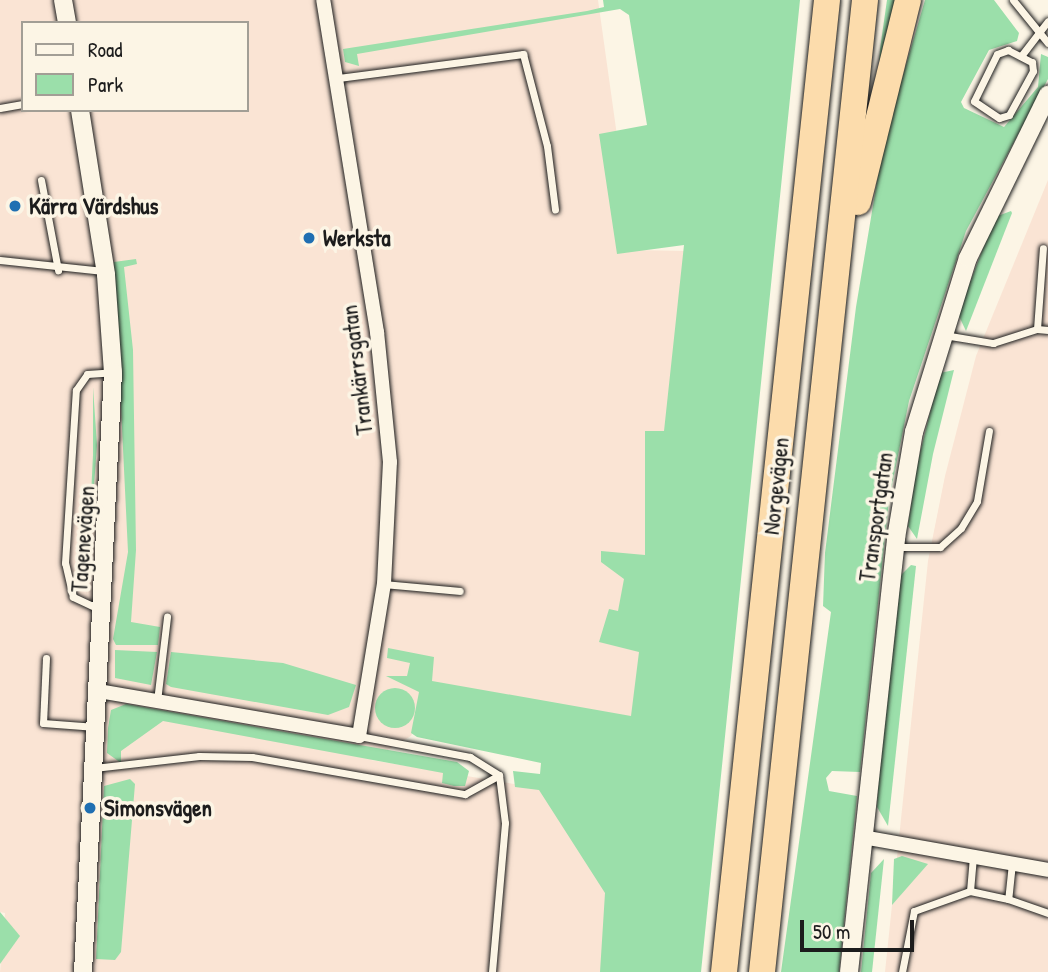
<!DOCTYPE html>
<meta charset="utf-8">
<style>
body{margin:0}
#map{position:relative;width:1048px;height:972px;overflow:hidden;background:#fcf5e5;font-family:"Patrick Hand",sans-serif}
div>[style]{position:absolute}
.built>*{inset:0;background:#fae4d4}
.green>*{inset:0;background:#9bdfaa}
.round{border-radius:50%}
.roads{filter:drop-shadow(0 0 2px #1c1c1c) drop-shadow(0 0 2px #1c1c1c)}
.service>*{height:7px;margin:-3.5px;padding:0 3.5px;transform-origin:3.5px;border-radius:3.5px;background:#fcf5e5}
.minor>*{height:14px;margin:-7px;padding:0 7px;transform-origin:7px;border-radius:7px;background:#fcf5e5}
.tertiary>*{height:18px;margin:-9px;padding:0 9px;transform-origin:9px;border-radius:9px;background:#fcf5e5}
.motorway>*{height:26px;margin:-13px;padding:0 13px;transform-origin:13px;border-radius:13px;background:#fcdcac}
.dots>*{width:19px;height:19px;translate:-50% -50%;box-sizing:border-box;border:4px solid #fcf5e5;border-radius:50%}
span{translate:-50% -50%;white-space:nowrap;text-align:center;line-height:1.15;-webkit-text-stroke:7px #fcf5e5;paint-order:stroke}
.poi-label{font-size:23px;color:#1c1c1c;font-weight:700}
.left{translate:0 -50%;text-align:left}
.street-label{font-size:23px;color:#1c1c1c}
.legend{position:absolute;left:21px;top:21px;width:228px;height:91px;box-sizing:border-box;background:#fcf5e5;border:2px solid #a29e95;margin:0;padding:9px 12px;list-style:none;font-size:21px;color:#1c1c1c}
.legend li{display:flex;align-items:center;gap:14px;height:35px}
.legend b{width:35px;border:2px solid #a29e95}
.scale{position:absolute;left:800px;top:920px;width:114px;height:32px;box-sizing:border-box;border:4px solid #1c1c1c;border-top:0;padding-left:9px;font-size:21px;line-height:24px;white-space:nowrap;color:#1c1c1c;-webkit-text-stroke:5px #fcf5e5;paint-order:stroke}
</style>
<div id="map">
<div class="built">
<i style="clip-path:polygon(evenodd,0 0,598px 0,633px 250px,686px 251px,634px 719px,432px 692px,411px 736px,371px 760px,544px 789px,612px 889px,612px 972px,0 972px,5px 913px,0 912px,0 0,23px 23px,247px 23px,247px 110px,23px 110px,23px 23px)"></i>
<i style="clip-path:polygon(1048px 180px,1048px 972px,885px 972px,928px 561px,945px 476px,976px 356px)"></i>
</div>
<div class="green">
<i style="clip-path:polygon(603px 0,800px 0,701px 972px,600px 972px,605px 893px,539px 790px,515px 787px,513px 771px,540px 774px,541px 763px,417px 737px,411px 733px,419px 692px,386px 676px,407px 676px,410px 663px,387px 658px,388px 648px,434px 657px,432px 681px,631px 716px,639px 652px,599px 642px,609px 609px,618px 611px,624px 579px,601px 562px,601px 551px,645px 555px,645px 431px,664px 431px,684px 245px,617px 254px,599px 134px,647px 125px,629px 15px,620px 9px,357px 54px,359px 66px,345px 62px,343px 49px,587px 11px,604px 7px)"></i>
<i style="clip-path:polygon(887px 0,899px 0,879px 65px,880px 49px)"></i>
<i style="clip-path:polygon(925px 0,994px 0,1019px 33px,1017px 41px,989px 50px,961px 102px,964px 108px,1004px 127px,1038px 87px,1041px 54px,1048px 57px,1048px 79px,966px 231px,909px 401px,889px 500px,860px 772px,832px 771px,826px 778px,829px 791px,857px 796px,839px 972px,781px 972px,831px 612px,823px 606px,825px 553px,856px 307px,884px 140px)"></i>
<i style="clip-path:polygon(1011px 211px,1012px 213px,966px 331px,958px 314px,995px 217px)"></i>
<i style="clip-path:polygon(136px 259px,137px 264px,124px 267px,133px 350px,136px 550px,131px 622px,160px 627px,158px 645px,116px 645px,113px 639px,128px 552px,114px 262px)"></i>
<i style="clip-path:polygon(954px 370px,933px 454px,917px 539px,908px 526px,917px 465px,940px 373px)"></i>
<i style="clip-path:polygon(93px 387px,97px 445px,86px 596px,93px 455px)"></i>
<i style="clip-path:polygon(911px 565px,916px 566px,888px 826px,877px 807px,878px 788px,901px 575px)"></i>
<i style="clip-path:polygon(115px 650px,157px 652px,151px 685px,115px 678px)"></i>
<i style="clip-path:polygon(171px 652px,283px 663px,356px 685px,349px 707px,328px 715px,171px 687px,166px 684px)"></i>
<i class="round" style="left:375px;top:688px;width:40px;height:40px"></i>
<i style="clip-path:polygon(126px 704px,457px 762px,469px 771px,465px 786px,454px 786px,442px 783px,443px 773px,163px 721px,121px 751px,121px 763px,107px 753px,108px 728px,111px 710px)"></i>
<i style="clip-path:polygon(130px 779px,135px 784px,121px 952px,115px 960px,96px 959px,104px 786px)"></i>
<i style="clip-path:polygon(902px 856px,928px 864px,892px 905px,894px 859px)"></i>
<i style="clip-path:polygon(884px 859px,872px 972px,861px 972px,871px 873px)"></i>
<i style="clip-path:polygon(0 912px,20px 936px,0 964px)"></i>
</div>
<div class="roads">
<div class="service">
<i style="left:1013px;top:0;width:55px;rotate:50.9deg"></i>
<i style="left:1008px;top:50px;width:27px;rotate:27deg"></i>
<i style="left:1032px;top:62px;width:9px;rotate:84deg"></i>
<i style="left:1033px;top:71px;width:50px;rotate:118.6deg"></i>
<i style="left:1009px;top:115px;width:10px;rotate:163deg"></i>
<i style="left:999px;top:118px;width:30px;rotate:-146deg"></i>
<i style="left:974px;top:101px;width:52px;rotate:-63.9deg"></i>
<i style="left:997px;top:54px;width:12px;rotate:-20deg"></i>
<i style="left:1021px;top:56px;width:44px;rotate:-52.4deg"></i>
<i style="left:338px;top:78px;width:187px;rotate:-7.4deg"></i>
<i style="left:523px;top:54px;width:95px;rotate:75.4deg"></i>
<i style="left:547px;top:146px;width:64px;rotate:82.8deg"></i>
<i style="left:0;top:108px;width:23px;rotate:-10deg"></i>
<i style="left:41px;top:180px;width:92px;rotate:79.3deg"></i>
<i style="left:0;top:260px;width:104px;rotate:6.1deg"></i>
<i style="left:1037px;top:329px;width:11px;rotate:5deg"></i>
<i style="left:944px;top:335px;width:50px;rotate:9.3deg"></i>
<i style="left:993px;top:343px;width:46px;rotate:-17.7deg"></i>
<i style="left:1037px;top:329px;width:81px;rotate:-85.8deg"></i>
<i style="left:895px;top:547px;width:45px"></i>
<i style="left:940px;top:547px;width:28px;rotate:-42deg"></i>
<i style="left:961px;top:528px;width:31px;rotate:-59deg"></i>
<i style="left:977px;top:501px;width:71px;rotate:-80.3deg"></i>
<i style="left:384px;top:584px;width:76px;rotate:5.3deg"></i>
<i style="left:99px;top:609px;width:29px;rotate:-155deg"></i>
<i style="left:73px;top:597px;width:35px;rotate:-103deg"></i>
<i style="left:65px;top:563px;width:173px;rotate:-86.4deg"></i>
<i style="left:76px;top:390px;width:19px;rotate:-55deg"></i>
<i style="left:87px;top:374px;width:26px;rotate:-4deg"></i>
<i style="left:46px;top:658px;width:65px;rotate:92.6deg"></i>
<i style="left:43px;top:723px;width:53px;rotate:4.3deg"></i>
<i style="left:157px;top:701px;width:85px;rotate:-83.2deg"></i>
<i style="left:359px;top:736px;width:113px;rotate:10.7deg"></i>
<i style="left:470px;top:757px;width:34px;rotate:32deg"></i>
<i style="left:499px;top:775px;width:48px;rotate:82.9deg"></i>
<i style="left:505px;top:823px;width:150px;rotate:95deg"></i>
<i style="left:94px;top:768px;width:106px;rotate:-6.5deg"></i>
<i style="left:199px;top:756px;width:53px;rotate:1.1deg"></i>
<i style="left:252px;top:757px;width:216px;rotate:9.9deg"></i>
<i style="left:465px;top:794px;width:39px;rotate:-29deg"></i>
<i style="left:1012px;top:863px;width:36px;rotate:96deg"></i>
<i style="left:1008px;top:899px;width:42px;rotate:19.3deg"></i>
<i style="left:970px;top:891px;width:39px;rotate:12deg"></i>
<i style="left:902px;top:972px;width:62px;rotate:-78.9deg"></i>
<i style="left:914px;top:911px;width:59px;rotate:-19.7deg"></i>
<i style="left:970px;top:891px;width:34px;rotate:-85deg"></i>
</div>
<div class="minor">
<i style="left:99px;top:691px;width:264px;rotate:9.8deg"></i>
<i style="left:359px;top:736px;width:154px;rotate:-80.7deg"></i>
<i style="left:384px;top:584px;width:122px;rotate:-87.2deg"></i>
<i style="left:390px;top:462px;width:131px;rotate:-95.7deg"></i>
<i style="left:377px;top:332px;width:336px;rotate:-99.2deg"></i>
<i style="left:863px;top:837px;width:188px;rotate:10.1deg"></i>
</div>
<div class="tertiary">
<i style="left:63px;top:0;width:23px;rotate:80deg"></i>
<i style="left:80px;top:110px;width:167px;rotate:81deg"></i>
<i style="left:106px;top:275px;width:97px;rotate:85.9deg"></i>
<i style="left:113px;top:372px;width:601px;rotate:92.86deg"></i>
<i style="left:849px;top:972px;width:437px;rotate:-83.8deg"></i>
<i style="left:896px;top:538px;width:108px;rotate:-80.4deg"></i>
<i style="left:914px;top:432px;width:182px;rotate:-72.8deg"></i>
<i style="left:968px;top:258px;width:182px;rotate:-63.9deg"></i>
</div>
<div class="motorway">
<i style="left:858px;top:202px;width:208px;rotate:-76.1deg"></i>
<i style="left:724px;top:972px;width:977px;rotate:-83.95deg"></i>
<i style="left:762px;top:972px;width:977px;rotate:-83.95deg"></i>
</div>
</div>
<div class="dots">
<i style="left:15px;top:206px;background:#1f6fb2"></i>
<i style="left:309px;top:238px;background:#1f6fb2"></i>
<i style="left:90px;top:808px;background:#1f6fb2"></i>
</div>
<div class="poi-label">
<span class="left" style="left:29px;top:206px">Kärra Värdshus</span>
<span class="left" style="left:323px;top:238px">Werksta</span>
<span class="left" style="left:104px;top:808px">Simonsvägen</span>
</div>
<div class="street-label">
<span style="left:357px;top:370px;rotate:-97deg">Trankärrsgatan</span>
<span style="left:776px;top:486px;rotate:-84deg">Norgevägen</span>
<span style="left:876px;top:517px;rotate:-82deg">Transportgatan</span>
<span style="left:83px;top:539px;rotate:-86deg">Tagenevägen</span>
</div>
<ul class="legend">
<li><b style="height:9px;background:#fcf5e5"></b>Road</li>
<li><b style="height:19px;background:#9bdfaa"></b>Park</li>
</ul>
<div class="scale">50 m</div>
</div>
